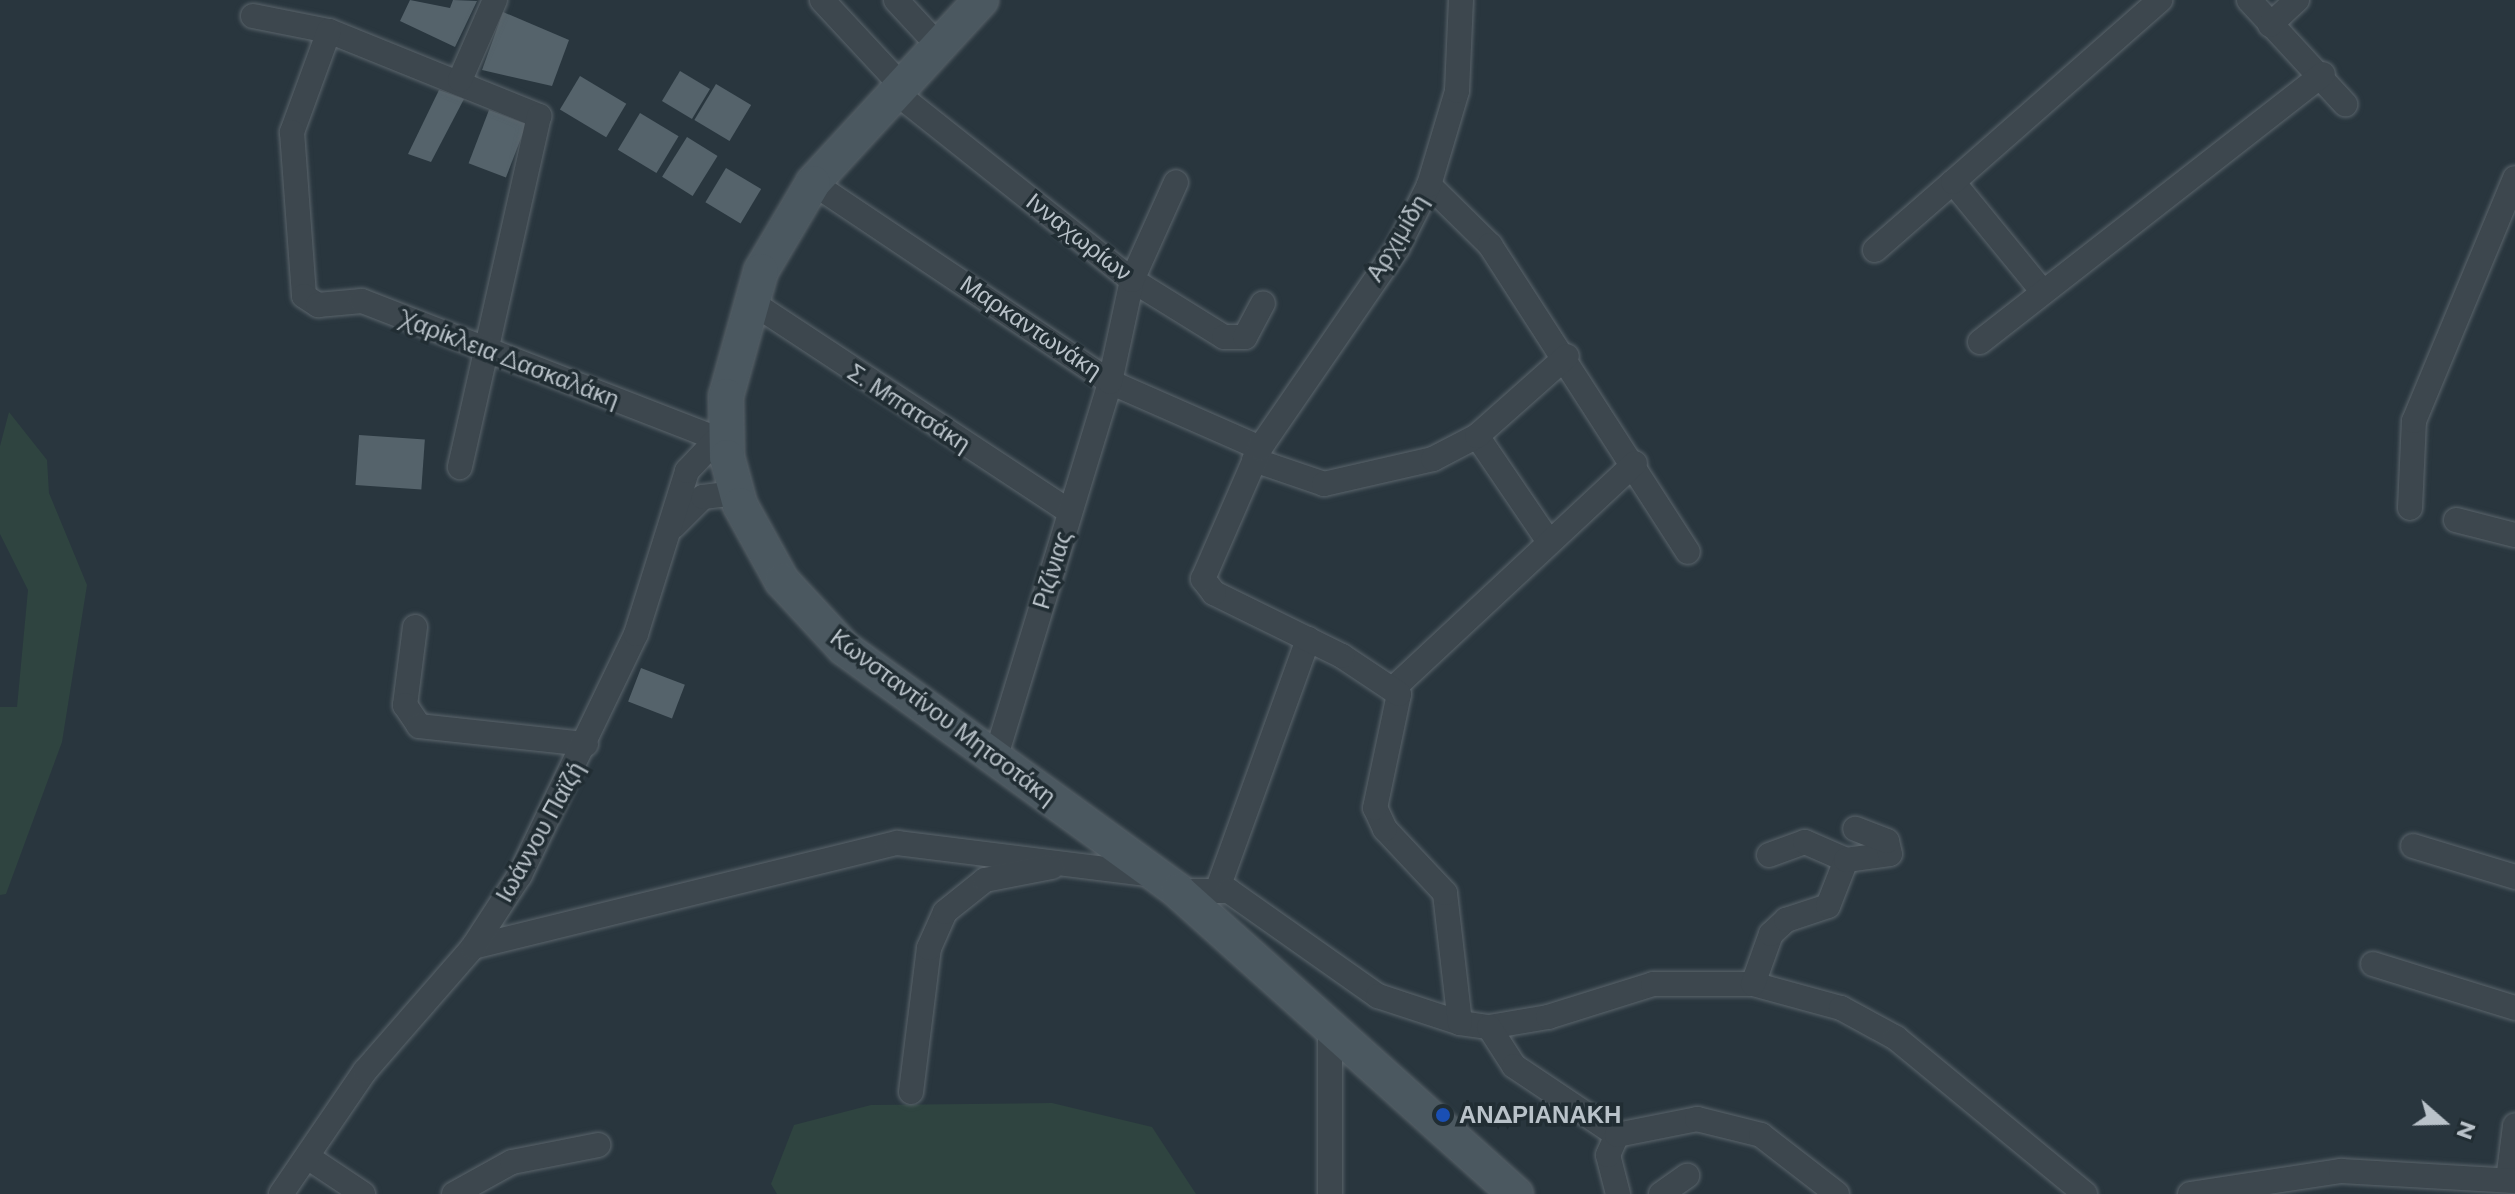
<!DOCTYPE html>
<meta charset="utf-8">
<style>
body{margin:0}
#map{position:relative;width:2515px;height:1194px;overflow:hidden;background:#29363e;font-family:Montserrat,sans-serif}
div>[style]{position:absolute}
.green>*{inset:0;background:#2f4440}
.building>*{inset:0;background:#55636b;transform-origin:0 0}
.roads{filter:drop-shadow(0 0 2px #5b656c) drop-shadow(0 0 2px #5b656c)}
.street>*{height:24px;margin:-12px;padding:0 12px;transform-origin:12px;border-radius:12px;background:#3d474e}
.secondary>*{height:34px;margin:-17px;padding:0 17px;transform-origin:17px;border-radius:17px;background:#4b5860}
.dots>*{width:22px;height:22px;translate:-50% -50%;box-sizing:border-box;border:4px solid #212d33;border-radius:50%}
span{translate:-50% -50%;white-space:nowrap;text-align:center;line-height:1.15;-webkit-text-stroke:7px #212d33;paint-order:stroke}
.street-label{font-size:24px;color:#b9c2c9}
.poi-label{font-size:24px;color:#b9c2c9;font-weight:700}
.left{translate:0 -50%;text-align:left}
.north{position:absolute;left:2403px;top:1082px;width:80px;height:80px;-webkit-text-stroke:6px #212d33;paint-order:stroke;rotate:110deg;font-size:22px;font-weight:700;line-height:32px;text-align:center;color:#b9c2c9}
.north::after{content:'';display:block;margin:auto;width:28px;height:36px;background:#b9c2c9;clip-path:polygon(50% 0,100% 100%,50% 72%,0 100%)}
</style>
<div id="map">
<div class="green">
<i style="clip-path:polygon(9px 412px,47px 460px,49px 493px,87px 585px,62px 742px,6px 894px,0 895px,0 707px,17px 707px,28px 590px,0 534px,0 446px)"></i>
<i style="clip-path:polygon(1052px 1103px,1152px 1127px,1196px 1194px,777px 1194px,771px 1184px,794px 1125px,871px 1105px)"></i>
</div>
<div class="building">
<i style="clip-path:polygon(410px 0,450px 8px,453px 0,477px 1px,455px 47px,400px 21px)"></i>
<i style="clip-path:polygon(503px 12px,569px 40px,552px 86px,482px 70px)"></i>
<i style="left:680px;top:71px;width:35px;height:35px;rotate:31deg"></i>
<i style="left:580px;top:76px;width:54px;height:39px;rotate:31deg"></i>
<i style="left:716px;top:84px;width:41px;height:42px;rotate:31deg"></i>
<i style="clip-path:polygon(439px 90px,464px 99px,431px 162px,408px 154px)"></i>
<i style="left:489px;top:110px;width:40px;height:57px;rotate:21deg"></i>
<i style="left:640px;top:113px;width:45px;height:43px;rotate:31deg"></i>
<i style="left:687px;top:137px;width:36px;height:47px;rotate:32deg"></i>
<i style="left:726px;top:168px;width:41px;height:40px;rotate:31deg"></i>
<i style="left:359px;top:435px;width:66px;height:50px;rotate:4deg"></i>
<i style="left:641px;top:668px;width:47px;height:36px;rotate:21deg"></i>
</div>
<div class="roads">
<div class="street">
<i style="left:822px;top:0;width:115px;rotate:47.1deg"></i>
<i style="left:896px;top:0;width:59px;rotate:47.1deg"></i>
<i style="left:2249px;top:0;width:142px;rotate:47.3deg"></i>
<i style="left:253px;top:16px;width:77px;rotate:11.2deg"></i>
<i style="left:329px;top:31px;width:227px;rotate:22deg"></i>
<i style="left:539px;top:116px;width:360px;rotate:102.7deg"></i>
<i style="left:2270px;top:25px;width:37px;rotate:-43deg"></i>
<i style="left:329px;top:31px;width:108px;rotate:110.1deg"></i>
<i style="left:292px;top:132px;width:164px;rotate:85.8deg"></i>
<i style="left:304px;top:296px;width:17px;rotate:33deg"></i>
<i style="left:318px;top:305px;width:44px;rotate:-5.2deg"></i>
<i style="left:362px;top:301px;width:379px;rotate:21.2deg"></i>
<i style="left:460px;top:80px;width:87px;rotate:-66.4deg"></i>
<i style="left:894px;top:91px;width:304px;rotate:38.5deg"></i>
<i style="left:1132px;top:280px;width:108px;rotate:31.8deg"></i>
<i style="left:1224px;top:337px;width:21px"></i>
<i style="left:1245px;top:337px;width:38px;rotate:-62deg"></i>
<i style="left:813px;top:183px;width:358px;rotate:33.8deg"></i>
<i style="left:1110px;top:382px;width:164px;rotate:23.7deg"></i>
<i style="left:1429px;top:185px;width:86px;rotate:44.5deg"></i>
<i style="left:1490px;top:245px;width:365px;rotate:57.2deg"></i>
<i style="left:1875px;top:250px;width:103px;rotate:-41.1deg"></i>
<i style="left:2043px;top:292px;width:142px;rotate:-129.3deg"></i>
<i style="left:1953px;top:182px;width:276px;rotate:-41.3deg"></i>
<i style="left:750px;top:301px;width:383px;rotate:33.4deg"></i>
<i style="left:1980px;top:342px;width:435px;rotate:-38deg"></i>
<i style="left:1477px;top:436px;width:128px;rotate:55.8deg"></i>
<i style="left:1254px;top:460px;width:74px;rotate:18.9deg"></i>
<i style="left:1324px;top:484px;width:112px;rotate:-12.9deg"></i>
<i style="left:1433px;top:459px;width:50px;rotate:-27.6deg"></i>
<i style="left:1477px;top:436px;width:120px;rotate:-41.6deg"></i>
<i style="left:2410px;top:508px;width:87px;rotate:-87.4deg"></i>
<i style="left:2414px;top:421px;width:263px;rotate:-67.4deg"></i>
<i style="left:2456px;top:520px;width:61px;rotate:14.3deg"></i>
<i style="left:674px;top:526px;width:41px;rotate:-45deg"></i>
<i style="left:703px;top:497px;width:33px;rotate:-7deg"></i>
<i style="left:415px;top:627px;width:79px;rotate:97.3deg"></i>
<i style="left:405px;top:705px;width:25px;rotate:56deg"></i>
<i style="left:419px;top:726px;width:168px;rotate:6.2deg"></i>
<i style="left:1395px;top:687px;width:328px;rotate:-43deg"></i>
<i style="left:995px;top:759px;width:394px;rotate:-73deg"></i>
<i style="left:1110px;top:382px;width:104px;rotate:-77.8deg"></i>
<i style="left:1132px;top:280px;width:107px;rotate:-65.8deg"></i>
<i style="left:2413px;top:846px;width:107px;rotate:16.9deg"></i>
<i style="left:1769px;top:855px;width:38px;rotate:-20deg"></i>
<i style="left:1805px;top:842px;width:45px;rotate:23.7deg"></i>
<i style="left:1218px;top:888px;width:265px;rotate:-70.1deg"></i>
<i style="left:1178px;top:891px;width:51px"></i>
<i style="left:1229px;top:891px;width:182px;rotate:35.2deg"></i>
<i style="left:1378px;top:996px;width:86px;rotate:18.2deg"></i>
<i style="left:1460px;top:1023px;width:29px;rotate:8deg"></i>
<i style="left:1489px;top:1027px;width:60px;rotate:-9.6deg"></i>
<i style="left:1548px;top:1017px;width:110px;rotate:-17.4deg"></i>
<i style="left:1653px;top:984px;width:100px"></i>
<i style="left:1753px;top:984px;width:91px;rotate:15.3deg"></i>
<i style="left:1841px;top:1008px;width:63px;rotate:28.6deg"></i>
<i style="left:1896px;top:1038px;width:245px;rotate:39.5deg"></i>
<i style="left:473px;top:947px;width:437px;rotate:-13.8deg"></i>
<i style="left:897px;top:843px;width:260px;rotate:7.1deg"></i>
<i style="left:2373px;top:964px;width:149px;rotate:17.2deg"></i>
<i style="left:1753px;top:984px;width:53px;rotate:-70.2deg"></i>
<i style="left:1771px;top:934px;width:21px;rotate:-43deg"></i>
<i style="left:1786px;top:920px;width:44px;rotate:-18.4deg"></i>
<i style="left:1828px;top:906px;width:49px;rotate:-68.6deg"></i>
<i style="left:1846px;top:860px;width:44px;rotate:-7.8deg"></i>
<i style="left:1890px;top:854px;width:13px;rotate:-103deg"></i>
<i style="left:1887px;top:841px;width:34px;rotate:-159deg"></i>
<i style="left:1460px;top:1023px;width:131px;rotate:-96.6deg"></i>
<i style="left:1445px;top:893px;width:88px;rotate:-133.2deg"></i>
<i style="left:1385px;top:829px;width:23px;rotate:-115deg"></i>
<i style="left:1375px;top:808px;width:116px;rotate:-78.1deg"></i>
<i style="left:1399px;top:694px;width:69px;rotate:-146.3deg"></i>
<i style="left:1342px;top:656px;width:143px;rotate:-153.8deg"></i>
<i style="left:1214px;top:593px;width:18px;rotate:-128deg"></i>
<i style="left:1203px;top:579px;width:143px;rotate:-66.5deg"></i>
<i style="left:1260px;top:448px;width:242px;rotate:-55.5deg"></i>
<i style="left:1397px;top:249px;width:72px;rotate:-63.4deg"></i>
<i style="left:1429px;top:185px;width:98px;rotate:-73.4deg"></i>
<i style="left:1457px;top:91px;width:91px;rotate:-87.5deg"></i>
<i style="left:1489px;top:1027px;width:46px;rotate:57.3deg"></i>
<i style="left:1514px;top:1066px;width:124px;rotate:33.8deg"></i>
<i style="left:911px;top:1092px;width:145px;rotate:-82.9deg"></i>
<i style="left:929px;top:948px;width:39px;rotate:-66deg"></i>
<i style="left:945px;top:912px;width:51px;rotate:-38.7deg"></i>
<i style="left:985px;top:880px;width:68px;rotate:-11deg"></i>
<i style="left:309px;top:1158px;width:65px;rotate:33.7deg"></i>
<i style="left:2508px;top:1180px;width:55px;rotate:-82.7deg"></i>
<i style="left:281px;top:1194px;width:149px;rotate:-55.7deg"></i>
<i style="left:365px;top:1071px;width:164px;rotate:-48.9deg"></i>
<i style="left:473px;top:947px;width:86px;rotate:-56.9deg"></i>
<i style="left:520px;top:875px;width:267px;rotate:-64.3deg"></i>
<i style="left:636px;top:634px;width:171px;rotate:-72.6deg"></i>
<i style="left:687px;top:471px;width:55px;rotate:-46.5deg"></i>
<i style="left:454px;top:1194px;width:66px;rotate:-28.9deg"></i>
<i style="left:512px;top:1162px;width:88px;rotate:-11.2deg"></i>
<i style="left:1330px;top:1194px;width:171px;rotate:-90deg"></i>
<i style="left:1618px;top:1194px;width:40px;rotate:-104.4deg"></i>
<i style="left:1608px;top:1155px;width:22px;rotate:-66deg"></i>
<i style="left:1617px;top:1135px;width:82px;rotate:-11.3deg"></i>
<i style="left:1697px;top:1119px;width:66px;rotate:14deg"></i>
<i style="left:1761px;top:1135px;width:96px;rotate:37.8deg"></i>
<i style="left:1661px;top:1194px;width:32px;rotate:-35deg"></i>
<i style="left:2190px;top:1194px;width:153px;rotate:-8.7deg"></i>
<i style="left:2341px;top:1171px;width:174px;rotate:3.3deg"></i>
</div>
<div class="secondary">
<i style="left:981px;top:0;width:248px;rotate:132.6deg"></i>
<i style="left:813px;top:183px;width:102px;rotate:120.6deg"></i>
<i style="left:761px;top:271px;width:130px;rotate:105.6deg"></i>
<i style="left:726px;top:396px;width:61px;rotate:89.1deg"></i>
<i style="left:727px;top:457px;width:50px;rotate:74.8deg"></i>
<i style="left:740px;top:505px;width:87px;rotate:61.1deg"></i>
<i style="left:782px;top:581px;width:91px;rotate:47.2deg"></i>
<i style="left:844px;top:648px;width:413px;rotate:36deg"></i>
<i style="left:1178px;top:891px;width:454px;rotate:41.9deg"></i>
</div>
</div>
<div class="dots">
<i style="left:1443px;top:1115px;background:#1a4fb4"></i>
</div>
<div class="street-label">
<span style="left:1079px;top:237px;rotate:38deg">Ινναχωρίων</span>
<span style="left:1397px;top:238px;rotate:-59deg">Αρχιμίδη</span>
<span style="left:1031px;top:327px;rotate:34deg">Μαρκαντωνάκη</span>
<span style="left:510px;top:359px;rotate:21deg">Χαρίκλεια Δασκαλάκη</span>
<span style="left:909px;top:408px;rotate:33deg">Σ. Μπατσάκη</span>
<span style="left:1052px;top:570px;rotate:-73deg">Ριζίνιας</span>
<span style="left:943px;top:717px;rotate:37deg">Κωνσταντίνου Μητσοτάκη</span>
<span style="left:540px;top:832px;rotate:-61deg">Ιωάννου Παϊζή</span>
</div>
<div class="poi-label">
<span class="left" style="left:1459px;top:1115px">ΑΝΔΡΙΑΝΑΚΗ</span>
</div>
<div class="north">N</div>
</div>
